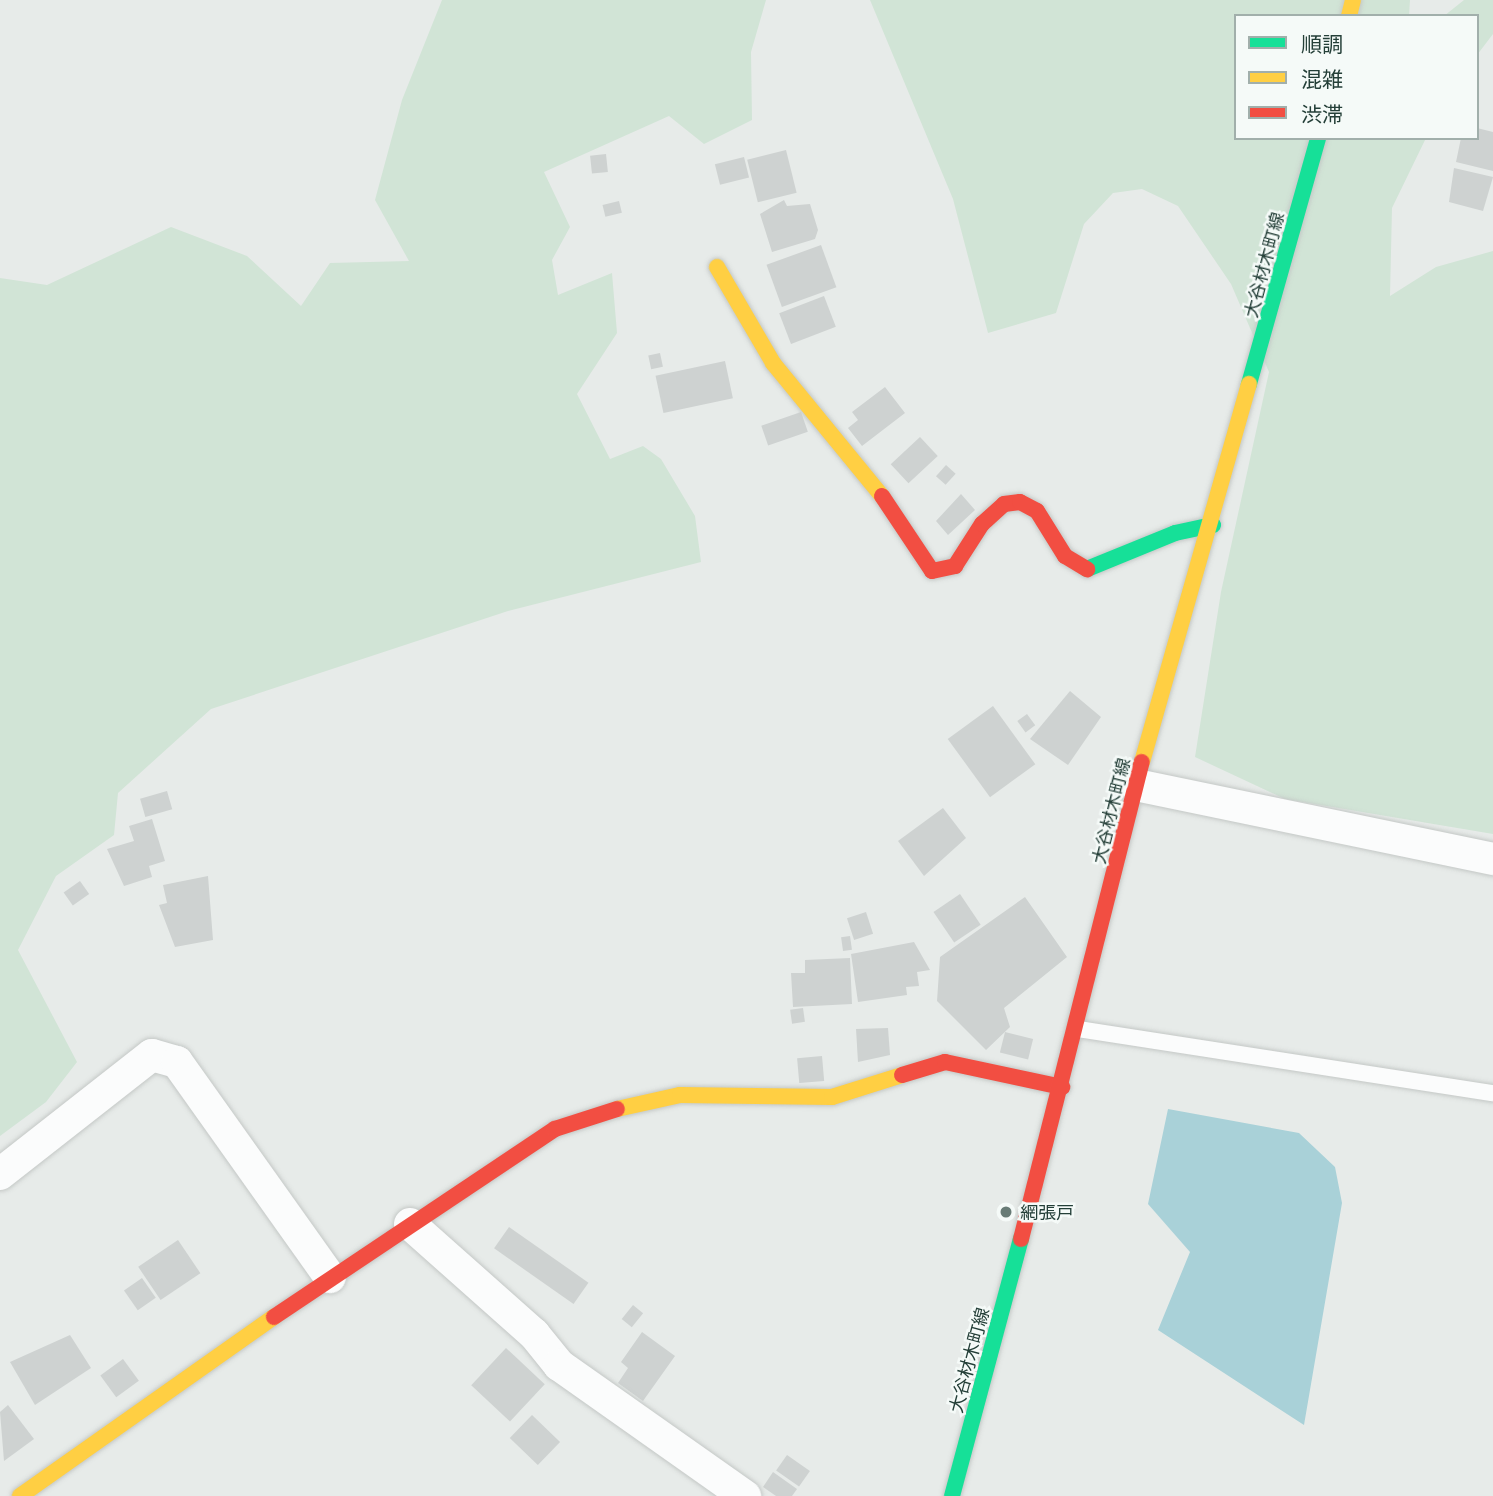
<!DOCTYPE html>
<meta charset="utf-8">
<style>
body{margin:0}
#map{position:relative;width:1493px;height:1496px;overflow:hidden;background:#e7ebe9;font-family:"Open Sans","Noto Sans JP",sans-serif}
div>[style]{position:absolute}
.green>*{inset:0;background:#d1e4d6}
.water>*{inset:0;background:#a9d1d8}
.building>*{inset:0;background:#ced2d1;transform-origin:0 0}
.roads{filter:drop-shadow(0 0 2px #c4c8c6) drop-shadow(0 0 2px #c4c8c6)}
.lane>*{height:16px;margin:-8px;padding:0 8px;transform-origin:8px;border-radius:8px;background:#fbfcfc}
.street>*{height:32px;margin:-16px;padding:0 16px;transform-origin:16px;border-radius:16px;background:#fbfcfc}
.fast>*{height:16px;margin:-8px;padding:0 8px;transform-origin:8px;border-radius:8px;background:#16e098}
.slow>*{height:16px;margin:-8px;padding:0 8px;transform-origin:8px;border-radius:8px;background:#ffcf43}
.jam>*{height:16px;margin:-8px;padding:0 8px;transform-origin:8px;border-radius:8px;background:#f24e42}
.dots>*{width:19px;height:19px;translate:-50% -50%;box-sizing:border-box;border:4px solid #f5faf8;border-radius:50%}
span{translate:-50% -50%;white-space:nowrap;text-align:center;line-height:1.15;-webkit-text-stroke:5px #f5faf8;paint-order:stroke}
.street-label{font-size:18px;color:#243f38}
.poi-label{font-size:18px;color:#243f38}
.left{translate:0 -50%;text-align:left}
.legend{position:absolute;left:1234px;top:14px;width:245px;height:126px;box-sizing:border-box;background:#f5faf8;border:2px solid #a1afab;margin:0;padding:9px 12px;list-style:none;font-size:21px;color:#243f38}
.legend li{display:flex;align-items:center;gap:14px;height:35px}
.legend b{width:35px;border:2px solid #a1afab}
</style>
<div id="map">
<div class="green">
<i style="clip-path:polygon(442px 0,766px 0,751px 52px,752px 120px,704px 144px,669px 116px,544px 172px,570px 227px,552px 260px,558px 295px,612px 273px,617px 333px,577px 394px,610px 459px,643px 446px,661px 459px,695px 516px,701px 562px,508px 611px,211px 709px,118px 793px,114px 835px,56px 876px,18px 950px,77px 1062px,46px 1102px,0 1136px,0 278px,47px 285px,171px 227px,247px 256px,301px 306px,330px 263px,409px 261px,375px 200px,402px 100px)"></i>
<i style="clip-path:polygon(870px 0,1410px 0,1409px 16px,1236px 16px,1236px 138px,1426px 138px,1392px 208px,1390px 296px,1436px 267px,1493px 251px,1493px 834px,1285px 799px,1195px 757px,1221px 592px,1269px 372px,1231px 284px,1178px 206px,1142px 189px,1113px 193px,1084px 224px,1056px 313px,988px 333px,953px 199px)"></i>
<i style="clip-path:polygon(1464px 0,1493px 0,1493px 34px,1477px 55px,1477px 16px,1444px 16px)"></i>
</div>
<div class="water">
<i style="clip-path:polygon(1168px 1109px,1299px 1133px,1335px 1167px,1342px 1203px,1304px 1425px,1158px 1330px,1190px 1252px,1148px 1204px)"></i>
</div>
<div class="building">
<i style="clip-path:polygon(1477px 128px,1493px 132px,1493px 171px,1456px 162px,1461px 138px,1477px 138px)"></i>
<i style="left:786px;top:150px;width:44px;height:40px;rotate:76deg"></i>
<i style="left:606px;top:154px;width:18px;height:16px;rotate:84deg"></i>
<i style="left:744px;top:157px;width:21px;height:30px;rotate:76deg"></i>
<i style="clip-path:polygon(1454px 168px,1493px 177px,1483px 211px,1449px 202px)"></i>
<i style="clip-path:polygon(784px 200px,787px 206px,810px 204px,818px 230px,815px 239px,772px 252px,760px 214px)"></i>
<i style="left:619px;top:201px;width:12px;height:17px;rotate:76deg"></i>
<i style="left:821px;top:245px;width:45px;height:58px;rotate:70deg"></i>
<i style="left:824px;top:296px;width:33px;height:48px;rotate:69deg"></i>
<i style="left:660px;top:353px;width:14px;height:12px;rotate:78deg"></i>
<i style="left:725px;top:361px;width:38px;height:71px;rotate:78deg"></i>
<i style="clip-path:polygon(885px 387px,905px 413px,862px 446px,848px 428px,858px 420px,852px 412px)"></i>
<i style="left:801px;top:412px;width:21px;height:42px;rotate:71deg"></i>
<i style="left:920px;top:437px;width:26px;height:40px;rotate:47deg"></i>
<i style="left:946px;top:465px;width:13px;height:15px;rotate:42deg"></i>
<i style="clip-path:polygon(961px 494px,975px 510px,948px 535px,936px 521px)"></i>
<i style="clip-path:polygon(1070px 691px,1101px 717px,1068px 765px,1030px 739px)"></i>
<i style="left:993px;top:706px;width:72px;height:56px;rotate:54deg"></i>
<i style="left:1027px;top:714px;width:14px;height:12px;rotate:54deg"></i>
<i style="left:167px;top:791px;width:19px;height:28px;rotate:74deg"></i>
<i style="clip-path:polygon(943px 808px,966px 838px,924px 876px,898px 841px)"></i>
<i style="clip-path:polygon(152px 819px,165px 861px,149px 866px,152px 877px,124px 886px,107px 849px,134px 841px,129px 826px)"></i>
<i style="clip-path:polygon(208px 876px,213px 940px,175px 947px,159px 905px,167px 903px,163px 885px)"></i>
<i style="left:80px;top:881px;width:16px;height:20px;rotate:55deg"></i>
<i style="left:960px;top:894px;width:37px;height:32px;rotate:56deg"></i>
<i style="clip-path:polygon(1025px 897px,1067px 957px,1004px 1008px,1010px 1027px,986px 1050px,937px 1001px,940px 957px)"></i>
<i style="left:866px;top:912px;width:23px;height:20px;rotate:72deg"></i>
<i style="left:850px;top:936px;width:14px;height:9px;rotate:82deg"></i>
<i style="clip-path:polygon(914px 942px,930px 970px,917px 972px,919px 986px,906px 987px,907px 995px,858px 1002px,851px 954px)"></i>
<i style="clip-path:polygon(850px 958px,852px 1004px,793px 1007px,791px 973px,805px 973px,805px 960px)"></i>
<i style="left:803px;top:1008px;width:14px;height:13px;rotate:82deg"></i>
<i style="clip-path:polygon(888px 1028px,890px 1055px,858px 1062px,856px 1029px)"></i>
<i style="left:1005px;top:1032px;width:29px;height:21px;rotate:14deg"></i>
<i style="left:822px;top:1056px;width:25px;height:25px;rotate:85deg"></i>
<i style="left:509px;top:1227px;width:97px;height:26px;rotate:35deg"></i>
<i style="left:178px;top:1240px;width:40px;height:48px;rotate:56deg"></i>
<i style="left:142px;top:1278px;width:24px;height:22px;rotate:55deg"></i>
<i style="left:633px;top:1305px;width:13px;height:18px;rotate:39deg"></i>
<i style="clip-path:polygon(642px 1332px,675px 1356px,643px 1401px,618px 1383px,628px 1368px,621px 1362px)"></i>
<i style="clip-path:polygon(70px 1335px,91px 1368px,35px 1405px,10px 1362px)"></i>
<i style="left:506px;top:1348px;width:53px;height:51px;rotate:43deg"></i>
<i style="left:123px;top:1359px;width:27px;height:28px;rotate:54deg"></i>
<i style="clip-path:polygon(8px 1405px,34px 1439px,4px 1461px,0 1412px)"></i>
<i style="left:532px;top:1415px;width:39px;height:32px;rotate:44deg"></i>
<i style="left:787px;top:1455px;width:28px;height:19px;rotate:35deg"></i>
<i style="clip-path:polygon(773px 1472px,797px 1489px,792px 1496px,776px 1496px,763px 1487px)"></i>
</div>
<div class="roads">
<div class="lane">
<i style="left:1078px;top:1029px;width:420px;rotate:8.8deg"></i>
</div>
<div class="street">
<i style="left:1136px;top:785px;width:365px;rotate:11.7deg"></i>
<i style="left:0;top:1174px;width:193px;rotate:-38.1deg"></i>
<i style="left:152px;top:1055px;width:26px;rotate:16deg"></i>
<i style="left:177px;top:1062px;width:264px;rotate:54.6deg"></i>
<i style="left:410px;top:1224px;width:166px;rotate:41.6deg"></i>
<i style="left:534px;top:1334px;width:40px;rotate:51deg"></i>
<i style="left:559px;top:1365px;width:228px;rotate:35.2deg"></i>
</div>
<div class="fast">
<i style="left:1249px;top:384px;width:255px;rotate:-74.3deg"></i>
<i style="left:1087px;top:569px;width:95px;rotate:-22.2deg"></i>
<i style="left:1175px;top:533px;width:39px;rotate:-12deg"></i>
<i style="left:952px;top:1496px;width:266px;rotate:-75deg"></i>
</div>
<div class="slow">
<i style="left:1349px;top:16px;width:16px;rotate:-76deg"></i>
<i style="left:717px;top:267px;width:111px;rotate:59.7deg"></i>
<i style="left:773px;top:363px;width:172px;rotate:50.7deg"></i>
<i style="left:1142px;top:762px;width:393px;rotate:-74.2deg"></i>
<i style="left:617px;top:1109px;width:65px;rotate:-12.5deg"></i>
<i style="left:680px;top:1095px;width:152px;rotate:0.8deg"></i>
<i style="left:832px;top:1097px;width:73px;rotate:-17.4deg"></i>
<i style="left:20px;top:1496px;width:311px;rotate:-35.2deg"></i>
</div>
<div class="jam">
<i style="left:882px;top:496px;width:90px;rotate:56.3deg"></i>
<i style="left:932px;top:571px;width:24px;rotate:-12deg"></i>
<i style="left:955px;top:566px;width:50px;rotate:-57.3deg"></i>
<i style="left:982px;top:524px;width:30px;rotate:-42deg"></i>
<i style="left:1004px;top:504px;width:16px;rotate:-7deg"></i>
<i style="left:1020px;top:502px;width:19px;rotate:28deg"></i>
<i style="left:1037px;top:511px;width:53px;rotate:58.1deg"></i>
<i style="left:1065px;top:556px;width:26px;rotate:31deg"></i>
<i style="left:902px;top:1075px;width:45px;rotate:-16.8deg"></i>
<i style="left:945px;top:1062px;width:120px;rotate:12.1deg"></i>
<i style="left:1021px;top:1239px;width:492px;rotate:-75.8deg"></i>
<i style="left:274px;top:1317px;width:338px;rotate:-33.8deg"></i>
<i style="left:555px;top:1129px;width:65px;rotate:-17.9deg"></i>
</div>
</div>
<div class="dots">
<i style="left:1006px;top:1212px;background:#687b76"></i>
</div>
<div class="street-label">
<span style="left:1264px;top:265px;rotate:-75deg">大谷材木町線</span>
<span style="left:1111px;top:811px;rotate:-76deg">大谷材木町線</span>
<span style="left:969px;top:1360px;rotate:-75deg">大谷材木町線</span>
</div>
<div class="poi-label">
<span class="left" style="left:1020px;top:1212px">網張戸</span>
</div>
<ul class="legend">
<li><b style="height:9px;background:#16e098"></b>順調</li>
<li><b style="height:9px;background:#ffcf43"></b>混雑</li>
<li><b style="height:9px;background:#f24e42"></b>渋滞</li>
</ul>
</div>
